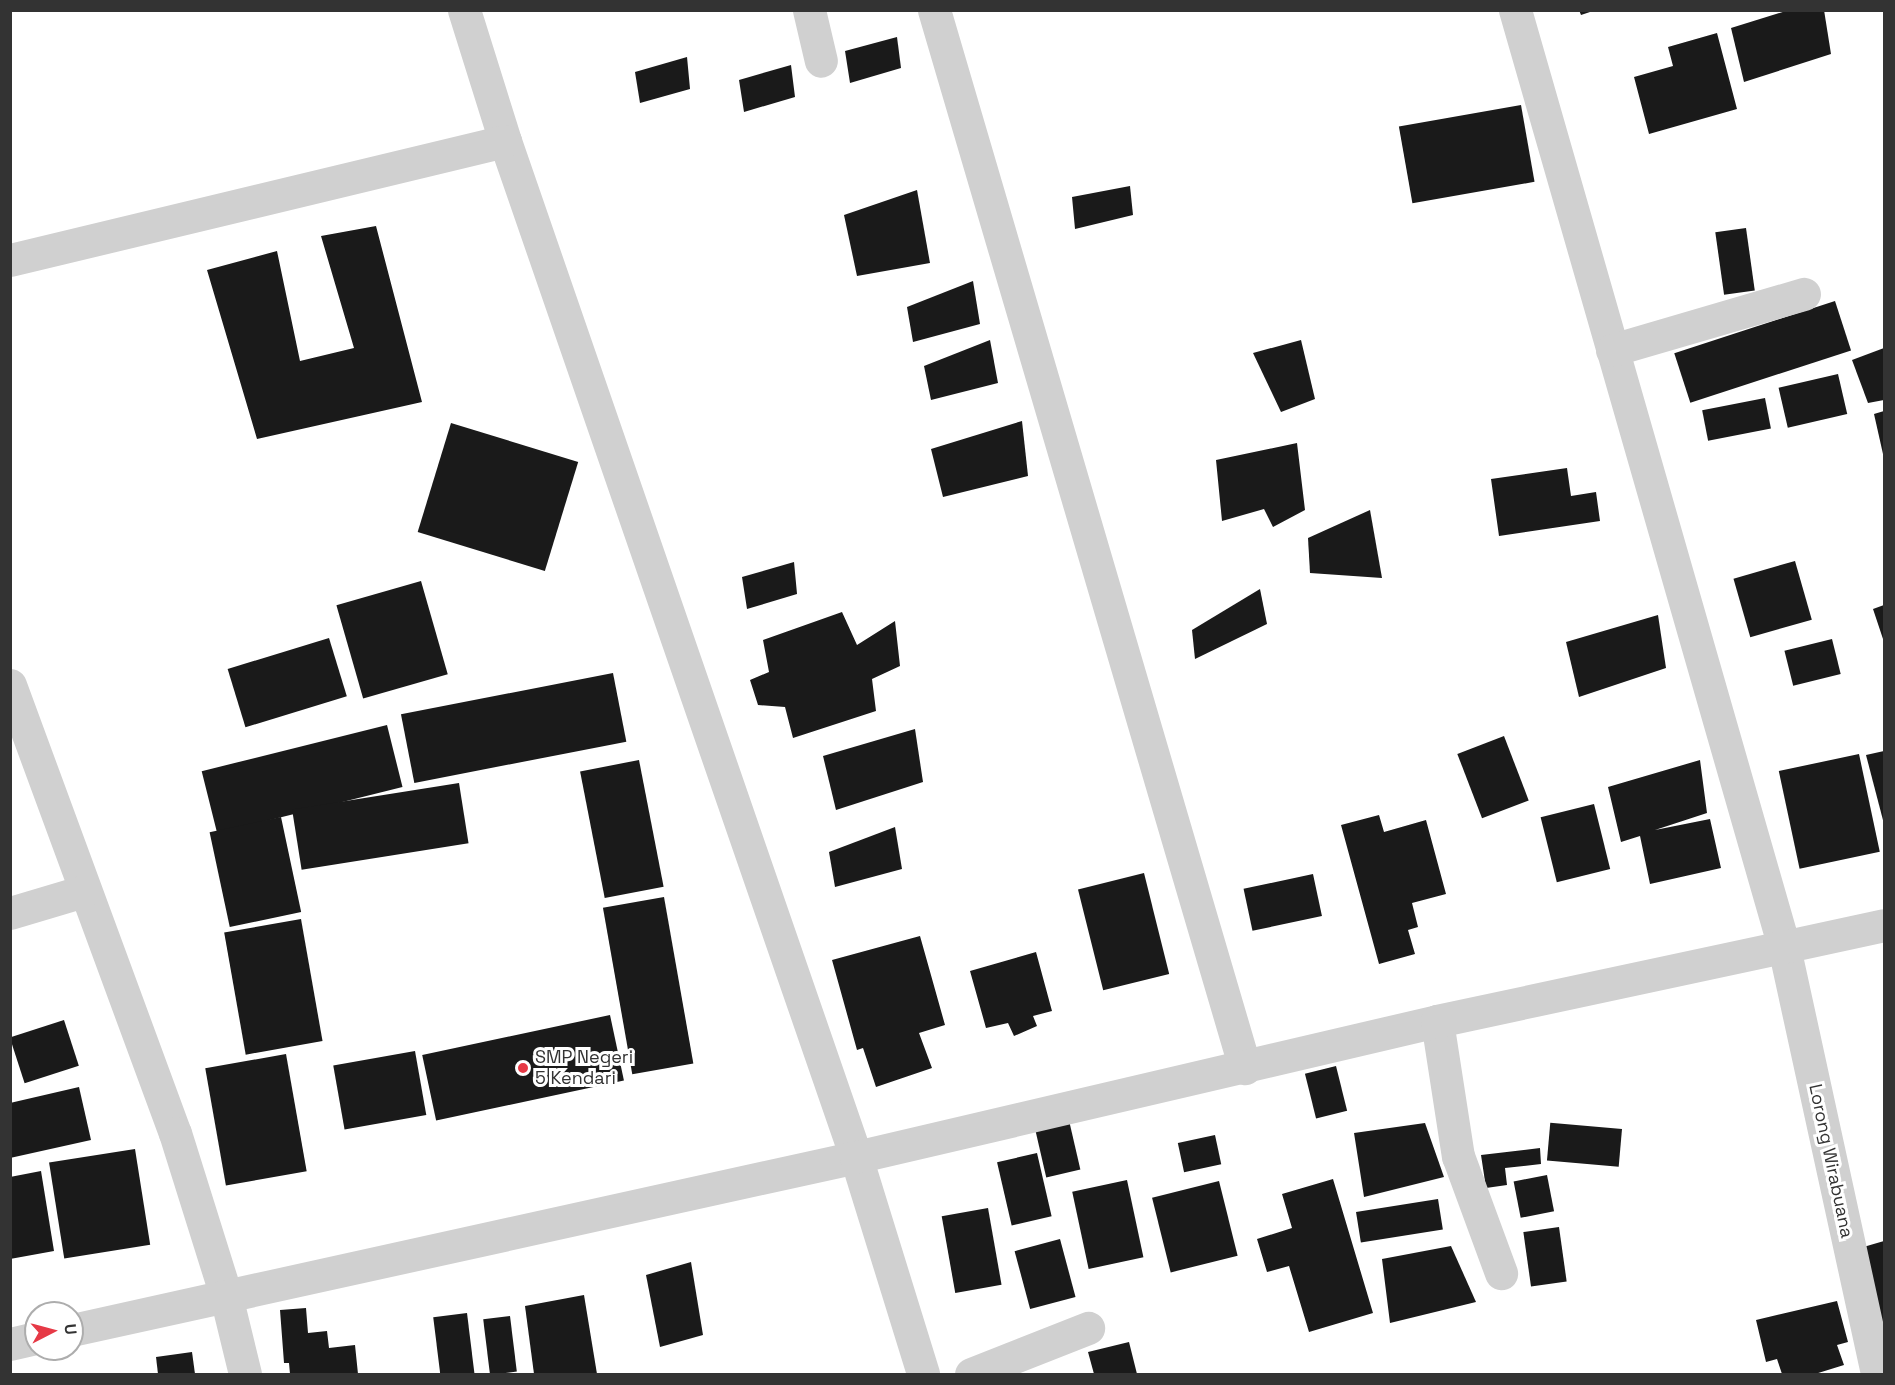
<!DOCTYPE html>
<style>
body{margin:0}
#map{position:relative;width:1895px;height:1385px;overflow:hidden;background:#fff;font-family:"Space Grotesk",sans-serif}
div>[style]{position:absolute}
.building>*{inset:0;background:#1a1a1a;transform-origin:0 0}
.minor>*{height:33px;margin:-16.5px;padding:0 16.5px;transform-origin:16.5px;border-radius:16.5px;background:#d0d0d0}
.dots>*{width:16px;height:16px;translate:-50% -50%;box-sizing:border-box;border:3px solid #fff;border-radius:50%}
span{translate:-50% -50%;white-space:nowrap;text-align:center;line-height:1.15;-webkit-text-stroke:6px #fff;paint-order:stroke}
.poi-label{font-size:18px;color:#333}
.left{translate:0 -50%;text-align:left}
.street-label{font-size:18px;color:#333}
.frame{position:absolute;inset:0;border:12px solid #333;pointer-events:none}
.north{position:absolute;left:24px;top:1301px;width:60px;height:60px;box-sizing:border-box;background:#fff;border:2px solid #adadad;border-radius:50%;rotate:84deg;font-size:16px;font-weight:700;line-height:24px;text-align:center;color:#333}
.north::after{content:'';display:block;margin:auto;width:21px;height:27px;background:#e63946;clip-path:polygon(50% 0,100% 100%,50% 72%,0 100%)}
</style>
<div id="map">
<div class="building">
<i style="clip-path:polygon(1579px 10px,1593px 10px,1593px 11px,1581px 15px)"></i>
<i style="clip-path:polygon(1789px 10px,1824px 10px,1831px 54px,1744px 82px,1731px 28px)"></i>
<i style="clip-path:polygon(1717px 33px,1737px 109px,1649px 134px,1634px 77px,1673px 66px,1668px 47px)"></i>
<i style="clip-path:polygon(897px 37px,901px 68px,850px 83px,845px 51px)"></i>
<i style="clip-path:polygon(687px 57px,690px 89px,640px 103px,635px 72px)"></i>
<i style="clip-path:polygon(791px 65px,795px 97px,744px 112px,739px 80px)"></i>
<i style="left:1521px;top:105px;width:78px;height:124px;rotate:80deg"></i>
<i style="clip-path:polygon(1130px 186px,1133px 215px,1075px 229px,1072px 197px)"></i>
<i style="clip-path:polygon(917px 190px,930px 263px,857px 276px,844px 215px)"></i>
<i style="clip-path:polygon(376px 226px,422px 402px,257px 439px,207px 270px,277px 251px,300px 361px,354px 348px,321px 236px)"></i>
<i style="left:1746px;top:228px;width:63px;height:31px;rotate:82deg"></i>
<i style="clip-path:polygon(973px 281px,980px 324px,913px 342px,907px 307px)"></i>
<i style="left:1835px;top:301px;width:52px;height:169px;rotate:72deg"></i>
<i style="clip-path:polygon(990px 340px,998px 383px,931px 400px,924px 366px)"></i>
<i style="clip-path:polygon(1301px 340px,1315px 399px,1281px 412px,1253px 353px)"></i>
<i style="clip-path:polygon(1884px 348px,1884px 400px,1868px 403px,1852px 360px)"></i>
<i style="left:1838px;top:374px;width:41px;height:61px;rotate:77deg"></i>
<i style="left:1765px;top:398px;width:31px;height:64px;rotate:79deg"></i>
<i style="clip-path:polygon(1884px 411px,1884px 454px,1883px 454px,1874px 414px)"></i>
<i style="clip-path:polygon(1022px 421px,1028px 476px,943px 497px,931px 449px)"></i>
<i style="left:451px;top:423px;width:133px;height:114px;rotate:17deg"></i>
<i style="clip-path:polygon(1297px 443px,1305px 510px,1273px 527px,1264px 509px,1222px 521px,1216px 460px)"></i>
<i style="clip-path:polygon(1567px 468px,1571px 496px,1596px 492px,1600px 521px,1499px 536px,1491px 479px)"></i>
<i style="clip-path:polygon(1370px 510px,1382px 578px,1310px 573px,1308px 538px)"></i>
<i style="left:1795px;top:561px;width:61px;height:64px;rotate:74deg"></i>
<i style="clip-path:polygon(794px 562px,797px 594px,747px 609px,742px 577px)"></i>
<i style="left:421px;top:581px;width:97px;height:88px;rotate:74deg"></i>
<i style="clip-path:polygon(1260px 589px,1267px 624px,1195px 659px,1192px 630px)"></i>
<i style="clip-path:polygon(1884px 605px,1884px 642px,1873px 609px)"></i>
<i style="clip-path:polygon(842px 612px,857px 645px,895px 621px,900px 666px,872px 679px,876px 711px,793px 738px,785px 707px,758px 705px,750px 680px,769px 672px,763px 640px)"></i>
<i style="clip-path:polygon(1658px 615px,1666px 668px,1579px 697px,1566px 642px)"></i>
<i style="left:329px;top:638px;width:61px;height:106px;rotate:73deg"></i>
<i style="left:1832px;top:639px;width:36px;height:49px;rotate:76deg"></i>
<i style="left:613px;top:673px;width:70px;height:216px;rotate:79deg"></i>
<i style="left:387px;top:725px;width:64px;height:191px;rotate:76deg"></i>
<i style="clip-path:polygon(915px 729px,923px 782px,836px 810px,823px 756px)"></i>
<i style="left:1504px;top:736px;width:69px;height:50px;rotate:69deg"></i>
<i style="clip-path:polygon(1884px 751px,1884px 824px,1866px 755px)"></i>
<i style="left:1859px;top:754px;width:100px;height:82px;rotate:78deg"></i>
<i style="left:639px;top:760px;width:129px;height:60px;rotate:79deg"></i>
<i style="clip-path:polygon(1700px 760px,1707px 813px,1655px 830px,1710px 819px,1721px 868px,1650px 884px,1640px 836px,1621px 842px,1608px 787px)"></i>
<i style="left:459px;top:783px;width:61px;height:169px;rotate:81deg"></i>
<i style="left:1594px;top:804px;width:67px;height:55px;rotate:76deg"></i>
<i style="clip-path:polygon(1379px 815px,1384px 832px,1426px 820px,1446px 894px,1412px 903px,1418px 927px,1408px 930px,1415px 954px,1379px 964px,1341px 825px)"></i>
<i style="left:281px;top:817px;width:97px;height:73px;rotate:78deg"></i>
<i style="clip-path:polygon(895px 827px,902px 869px,835px 887px,829px 852px)"></i>
<i style="left:1144px;top:873px;width:104px;height:68px;rotate:76deg"></i>
<i style="left:1313px;top:874px;width:43px;height:71px;rotate:78deg"></i>
<i style="left:664px;top:897px;width:169px;height:62px;rotate:80deg"></i>
<i style="left:301px;top:919px;width:124px;height:78px;rotate:80deg"></i>
<i style="clip-path:polygon(920px 936px,945px 1025px,919px 1033px,932px 1068px,876px 1087px,863px 1048px,857px 1050px,832px 960px)"></i>
<i style="clip-path:polygon(1036px 952px,1052px 1011px,1033px 1016px,1037px 1026px,1014px 1036px,1008px 1023px,986px 1028px,970px 971px)"></i>
<i style="left:610px;top:1015px;width:67px;height:192px;rotate:78deg"></i>
<i style="left:64px;top:1020px;width:48px;height:57px;rotate:72deg"></i>
<i style="left:415px;top:1051px;width:65px;height:83px;rotate:80deg"></i>
<i style="left:286px;top:1054px;width:119px;height:82px;rotate:80deg"></i>
<i style="left:1336px;top:1066px;width:46px;height:32px;rotate:76deg"></i>
<i style="clip-path:polygon(79px 1087px,91px 1140px,10px 1158px,10px 1103px)"></i>
<i style="left:1068px;top:1116px;width:55px;height:35px;rotate:77deg"></i>
<i style="clip-path:polygon(1425px 1123px,1444px 1177px,1364px 1197px,1354px 1133px)"></i>
<i style="left:1622px;top:1129px;width:38px;height:72px;rotate:95deg"></i>
<i style="left:1215px;top:1135px;width:30px;height:38px;rotate:78deg"></i>
<i style="clip-path:polygon(1540px 1148px,1541px 1164px,1505px 1168px,1507px 1185px,1486px 1188px,1481px 1155px)"></i>
<i style="left:135px;top:1149px;width:97px;height:87px;rotate:81deg"></i>
<i style="left:1037px;top:1153px;width:65px;height:41px;rotate:77deg"></i>
<i style="clip-path:polygon(41px 1171px,54px 1251px,10px 1259px,10px 1177px)"></i>
<i style="left:1547px;top:1175px;width:37px;height:34px;rotate:79deg"></i>
<i style="clip-path:polygon(1333px 1179px,1373px 1313px,1309px 1332px,1289px 1266px,1267px 1272px,1257px 1239px,1292px 1228px,1282px 1194px)"></i>
<i style="left:1127px;top:1180px;width:79px;height:56px;rotate:78deg"></i>
<i style="left:1219px;top:1181px;width:77px;height:69px;rotate:76deg"></i>
<i style="left:1438px;top:1199px;width:31px;height:83px;rotate:81deg"></i>
<i style="left:988px;top:1208px;width:78px;height:47px;rotate:80deg"></i>
<i style="left:1559px;top:1227px;width:55px;height:36px;rotate:82deg"></i>
<i style="left:1060px;top:1239px;width:60px;height:47px;rotate:75deg"></i>
<i style="clip-path:polygon(1884px 1241px,1884px 1341px,1860px 1248px)"></i>
<i style="clip-path:polygon(1451px 1246px,1476px 1302px,1390px 1323px,1382px 1259px)"></i>
<i style="clip-path:polygon(691px 1262px,703px 1335px,660px 1347px,646px 1275px)"></i>
<i style="clip-path:polygon(584px 1295px,597px 1374px,534px 1374px,525px 1306px)"></i>
<i style="clip-path:polygon(1837px 1301px,1848px 1342px,1837px 1345px,1844px 1365px,1815px 1374px,1782px 1374px,1777px 1359px,1766px 1362px,1756px 1320px)"></i>
<i style="clip-path:polygon(306px 1308px,308px 1333px,327px 1331px,329px 1348px,355px 1345px,358px 1374px,290px 1374px,289px 1363px,284px 1363px,280px 1310px)"></i>
<i style="left:467px;top:1313px;width:62px;height:34px;rotate:83deg"></i>
<i style="left:510px;top:1316px;width:56px;height:27px;rotate:83deg"></i>
<i style="clip-path:polygon(1129px 1342px,1137px 1374px,1094px 1374px,1088px 1352px)"></i>
<i style="clip-path:polygon(192px 1352px,195px 1374px,158px 1374px,156px 1357px)"></i>
</div>
<div class="minor">
<i style="left:464px;top:10px;width:137px;rotate:72.6deg"></i>
<i style="left:505px;top:141px;width:1075px;rotate:70.94deg"></i>
<i style="left:856px;top:1157px;width:227px;rotate:72.8deg"></i>
<i style="left:809px;top:10px;width:52px;rotate:76.8deg"></i>
<i style="left:934px;top:10px;width:1103px;rotate:73.62deg"></i>
<i style="left:1515px;top:10px;width:975px;rotate:73.98deg"></i>
<i style="left:1784px;top:947px;width:437px;rotate:77.7deg"></i>
<i style="left:10px;top:260px;width:509px;rotate:-13.52deg"></i>
<i style="left:1612px;top:350px;width:200px;rotate:-16.3deg"></i>
<i style="left:10px;top:685px;width:477px;rotate:69.8deg"></i>
<i style="left:175px;top:1133px;width:171px;rotate:72.6deg"></i>
<i style="left:226px;top:1296px;width:80px;rotate:76.3deg"></i>
<i style="left:10px;top:913px;width:77px;rotate:-16.6deg"></i>
<i style="left:1437px;top:1021px;width:137px;rotate:81.2deg"></i>
<i style="left:1458px;top:1156px;width:125px;rotate:69.8deg"></i>
<i style="left:72px;top:1330px;width:803px;rotate:-12.44deg"></i>
<i style="left:856px;top:1157px;width:597px;rotate:-13.17deg"></i>
<i style="left:1437px;top:1021px;width:457px;rotate:-12.1deg"></i>
<i style="left:10px;top:1344px;width:27px;rotate:-13deg"></i>
<i style="left:971px;top:1374px;width:126px;rotate:-21.5deg"></i>
</div>
<div class="dots">
<i style="left:523px;top:1068px;background:#e63946"></i>
</div>
<div class="poi-label">
<span class="left" style="left:535px;top:1068px">SMP Negeri<br>5 Kendari</span>
</div>
<div class="street-label">
<span style="left:1831px;top:1161px;rotate:78deg">Lorong Wirabuana</span>
</div>
<div class="frame"></div>
<div class="north">U</div>
</div>
